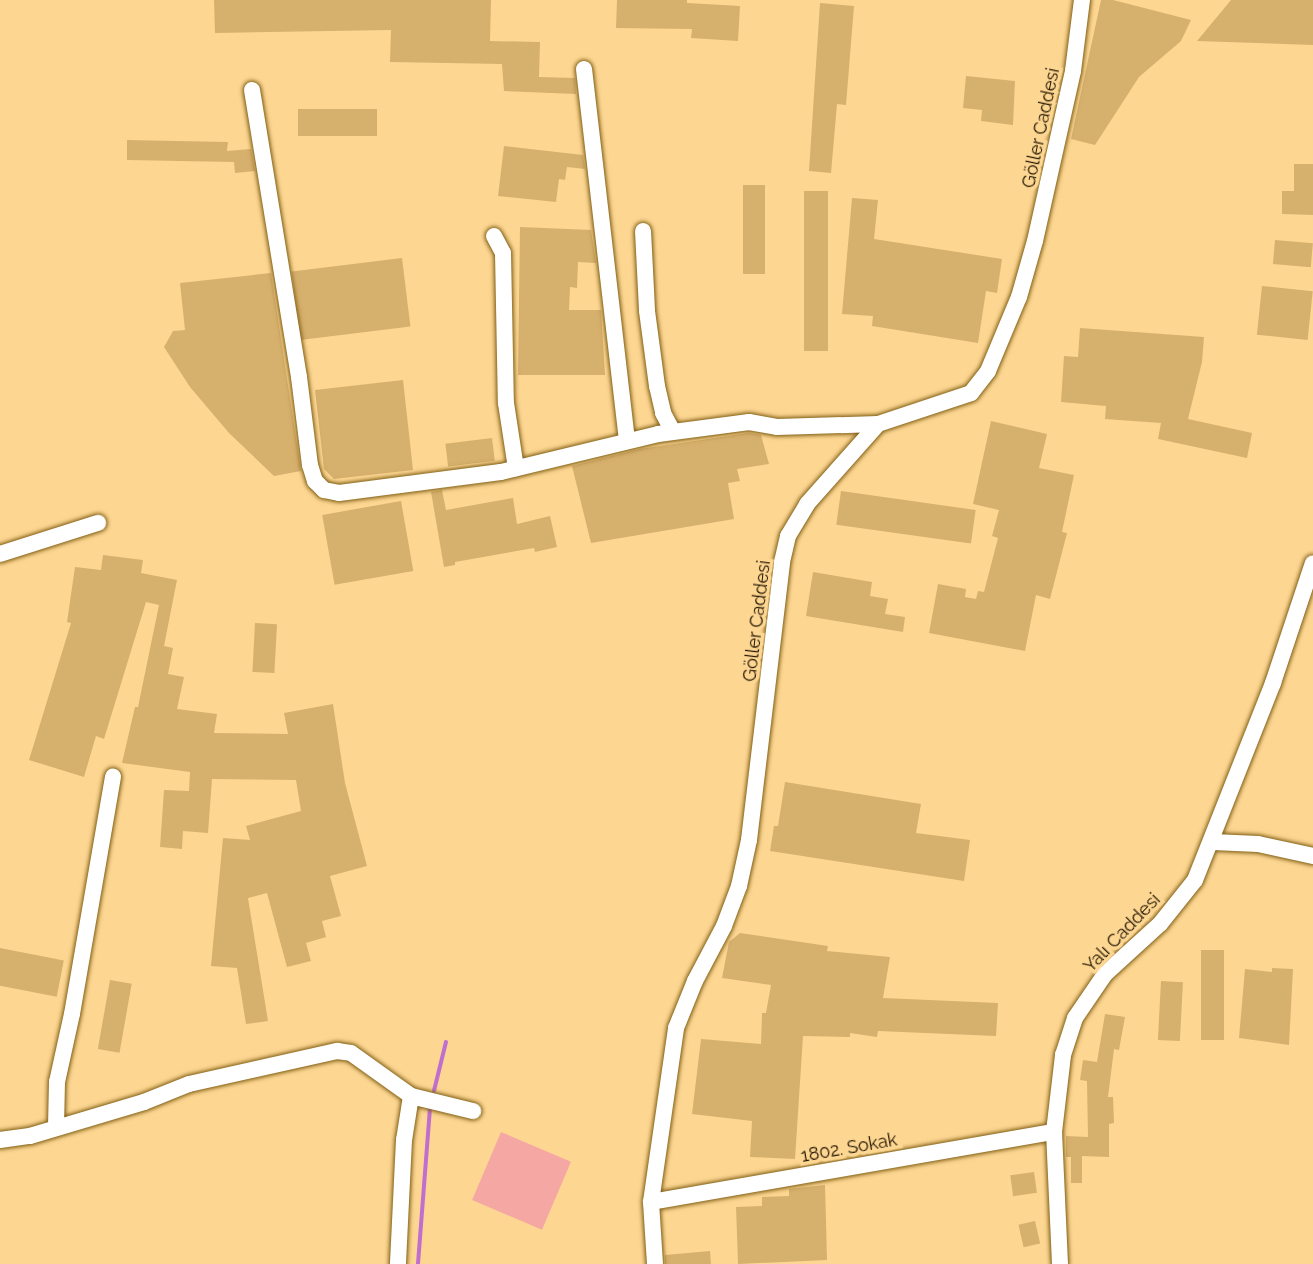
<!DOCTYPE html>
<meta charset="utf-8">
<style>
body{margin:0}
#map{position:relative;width:1313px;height:1264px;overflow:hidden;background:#fdd792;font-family:Raleway,sans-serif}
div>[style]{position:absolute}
.green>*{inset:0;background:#f5a7a4;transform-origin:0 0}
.stream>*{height:3.5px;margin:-1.75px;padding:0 1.75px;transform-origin:1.75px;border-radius:1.75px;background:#c16fcf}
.building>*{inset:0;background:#d6b06d;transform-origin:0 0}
.roads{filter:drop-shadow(0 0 2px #815f15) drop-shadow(0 0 2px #815f15)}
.minor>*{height:16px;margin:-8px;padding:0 8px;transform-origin:8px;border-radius:8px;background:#fff}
span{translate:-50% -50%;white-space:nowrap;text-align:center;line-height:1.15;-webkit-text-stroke:7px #fdd792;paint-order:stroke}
.street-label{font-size:18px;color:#211300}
</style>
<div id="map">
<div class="green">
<i style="left:501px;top:1132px;width:76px;height:74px;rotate:23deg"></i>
</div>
<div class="stream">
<i style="left:434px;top:1091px;width:50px;rotate:-76.2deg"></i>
<i style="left:418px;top:1264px;width:157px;rotate:-85.6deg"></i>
</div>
<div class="building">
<i style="clip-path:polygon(214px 0,491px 0,490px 41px,540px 42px,539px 77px,575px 78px,576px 94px,504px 91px,502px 64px,390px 62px,391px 30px,215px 33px)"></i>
<i style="clip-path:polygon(617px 0,687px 0,687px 3px,740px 6px,738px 41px,691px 38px,692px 29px,616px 28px)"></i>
<i style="clip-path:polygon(1101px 0,1113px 0,1191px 20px,1181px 41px,1139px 77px,1095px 145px,1071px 139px)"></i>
<i style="clip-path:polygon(1231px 0,1313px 0,1313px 45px,1197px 41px)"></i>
<i style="clip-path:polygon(820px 3px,854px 6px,846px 105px,837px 104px,831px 173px,809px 171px)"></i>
<i style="clip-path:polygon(966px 76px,1015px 81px,1013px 125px,981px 121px,982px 110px,963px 108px)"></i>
<i style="left:377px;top:109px;width:27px;height:79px;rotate:90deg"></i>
<i style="clip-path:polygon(127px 140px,228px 142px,227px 151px,251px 149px,255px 171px,235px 173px,234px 162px,127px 160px)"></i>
<i style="clip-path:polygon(504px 146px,583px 155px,585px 169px,567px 167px,565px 180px,559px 179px,556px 202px,498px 196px)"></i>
<i style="clip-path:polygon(1294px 164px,1313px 164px,1313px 215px,1282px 214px,1282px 191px,1294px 191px)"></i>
<i style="left:743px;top:185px;width:22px;height:89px"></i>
<i style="left:804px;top:191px;width:24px;height:160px"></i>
<i style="clip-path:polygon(852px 198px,878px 200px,874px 239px,1002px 259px,997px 293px,986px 291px,978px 343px,872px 326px,873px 316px,842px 314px)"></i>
<i style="clip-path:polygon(520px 227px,591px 230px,596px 263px,578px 262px,577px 288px,570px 287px,569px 310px,601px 310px,605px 375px,518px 375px)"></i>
<i style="left:1275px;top:240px;width:38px;height:24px;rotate:5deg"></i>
<i style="left:402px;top:258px;width:69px;height:111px;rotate:83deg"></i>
<i style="clip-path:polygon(271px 273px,301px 471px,274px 476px,229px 433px,190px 387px,164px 347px,173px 331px,185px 330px,180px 283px)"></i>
<i style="left:1262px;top:286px;width:51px;height:49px;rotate:6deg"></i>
<i style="clip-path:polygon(1080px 328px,1204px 337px,1202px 362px,1188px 419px,1252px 433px,1247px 458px,1158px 439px,1161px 423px,1105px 419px,1106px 406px,1061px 402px,1064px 356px,1078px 357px)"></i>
<i style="clip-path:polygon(403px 380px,413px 470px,334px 479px,324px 469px,315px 390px)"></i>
<i style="clip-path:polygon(991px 421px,1047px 434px,1039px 468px,1074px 475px,1062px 532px,1067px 533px,1050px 599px,1036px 595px,1025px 651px,929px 633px,938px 584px,966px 589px,965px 597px,976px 599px,978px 591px,984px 592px,998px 538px,992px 536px,999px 510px,973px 504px)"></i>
<i style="clip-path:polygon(749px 433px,761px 435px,769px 464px,737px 469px,740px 481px,728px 483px,734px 519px,591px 543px,572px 466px,640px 449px)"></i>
<i style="left:492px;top:438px;width:23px;height:47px;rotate:83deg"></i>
<i style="clip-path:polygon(442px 490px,446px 510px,513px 498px,517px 524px,550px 516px,557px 547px,535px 552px,534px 548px,455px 562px,455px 565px,444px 567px,431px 492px)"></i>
<i style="left:841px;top:491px;width:136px;height:34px;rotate:8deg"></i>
<i style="left:401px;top:501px;width:71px;height:80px;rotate:80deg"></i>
<i style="clip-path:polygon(103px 555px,143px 560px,141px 573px,177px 580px,164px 646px,173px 648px,168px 674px,184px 677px,177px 709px,217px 714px,214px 733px,288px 734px,284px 713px,333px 704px,345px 783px,367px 866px,330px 876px,341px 916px,322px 921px,326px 937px,306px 943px,311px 961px,287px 967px,267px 893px,248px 898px,268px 1021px,246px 1024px,237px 968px,211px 966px,223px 838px,250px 840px,246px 826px,301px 811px,296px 780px,212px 779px,208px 833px,183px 831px,182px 849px,160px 847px,164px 790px,189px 791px,190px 772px,122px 763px,135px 707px,138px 707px,159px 605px,146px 602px,104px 739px,96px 736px,84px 777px,29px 760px,71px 623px,67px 622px,75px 567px,101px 570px)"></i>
<i style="clip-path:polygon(813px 572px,872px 582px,870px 596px,888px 599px,885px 614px,905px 617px,903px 632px,806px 616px)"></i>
<i style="left:255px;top:623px;width:22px;height:49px;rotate:3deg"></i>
<i style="clip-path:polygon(785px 782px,921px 804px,916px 833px,970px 840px,964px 881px,770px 851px,774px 826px,778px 826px)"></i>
<i style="clip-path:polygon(740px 933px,828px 946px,827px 951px,890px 957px,883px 998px,998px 1003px,996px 1036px,878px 1031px,877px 1037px,850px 1033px,850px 1037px,803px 1036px,795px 1159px,750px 1157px,752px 1121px,692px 1114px,701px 1039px,761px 1044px,762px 1013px,766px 1013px,771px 985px,722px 978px,729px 942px)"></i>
<i style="left:0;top:948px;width:65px;height:37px;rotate:11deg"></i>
<i style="left:1201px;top:950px;width:23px;height:90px"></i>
<i style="clip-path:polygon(1272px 968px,1293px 969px,1289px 1045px,1239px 1038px,1245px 969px,1272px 972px)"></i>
<i style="left:110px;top:980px;width:22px;height:70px;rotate:10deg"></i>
<i style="left:1161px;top:981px;width:22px;height:59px;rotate:3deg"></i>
<i style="clip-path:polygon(1105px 1014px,1125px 1017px,1119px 1050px,1114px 1049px,1108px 1097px,1113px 1097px,1114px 1123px,1109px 1124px,1109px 1157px,1082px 1156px,1082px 1183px,1071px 1183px,1071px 1157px,1066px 1157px,1066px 1136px,1088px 1137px,1087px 1081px,1080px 1080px,1083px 1060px,1097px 1062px)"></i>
<i style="left:1034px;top:1172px;width:21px;height:24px;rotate:82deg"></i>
<i style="clip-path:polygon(825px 1185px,827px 1260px,738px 1264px,736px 1207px,762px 1206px,762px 1197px,789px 1196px,789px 1189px)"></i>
<i style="left:1035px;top:1221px;width:23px;height:17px;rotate:77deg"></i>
<i style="clip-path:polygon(710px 1251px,711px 1264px,665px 1264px,665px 1255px)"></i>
</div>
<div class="roads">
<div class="minor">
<i style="left:584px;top:69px;width:374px;rotate:83.4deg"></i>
<i style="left:252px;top:90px;width:291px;rotate:80.7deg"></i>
<i style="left:299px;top:377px;width:89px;rotate:82.9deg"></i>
<i style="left:310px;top:465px;width:17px;rotate:73deg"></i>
<i style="left:315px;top:481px;width:13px;rotate:45deg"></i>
<i style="left:324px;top:490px;width:15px;rotate:11deg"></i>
<i style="left:339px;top:493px;width:163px;rotate:-7.4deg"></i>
<i style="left:501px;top:472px;width:162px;rotate:-13.6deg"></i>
<i style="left:658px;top:434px;width:92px;rotate:-7.5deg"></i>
<i style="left:749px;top:422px;width:28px;rotate:10deg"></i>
<i style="left:777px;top:427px;width:101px;rotate:-1.7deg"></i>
<i style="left:643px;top:231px;width:80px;rotate:87.1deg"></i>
<i style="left:647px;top:311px;width:76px;rotate:82.4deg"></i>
<i style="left:657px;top:386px;width:28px;rotate:77deg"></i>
<i style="left:663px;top:413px;width:21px;rotate:62deg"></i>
<i style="left:494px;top:236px;width:19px;rotate:62deg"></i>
<i style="left:503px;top:253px;width:150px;rotate:88.9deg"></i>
<i style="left:506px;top:403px;width:66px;rotate:81.3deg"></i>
<i style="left:0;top:554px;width:103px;rotate:-17.6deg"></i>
<i style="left:1213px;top:842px;width:45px;rotate:2.5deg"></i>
<i style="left:1258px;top:844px;width:56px;rotate:12.3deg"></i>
<i style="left:411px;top:1096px;width:64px;rotate:13.6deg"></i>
<i style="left:56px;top:1126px;width:44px;rotate:-88.7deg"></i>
<i style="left:57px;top:1082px;width:70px;rotate:-77.6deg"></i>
<i style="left:72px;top:1014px;width:241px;rotate:-80.2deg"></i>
<i style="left:0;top:1140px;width:30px;rotate:-8deg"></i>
<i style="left:30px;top:1136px;width:119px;rotate:-16.6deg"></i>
<i style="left:144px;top:1102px;width:48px;rotate:-21.8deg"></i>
<i style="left:189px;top:1084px;width:152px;rotate:-12.6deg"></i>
<i style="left:337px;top:1051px;width:14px;rotate:8deg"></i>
<i style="left:351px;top:1053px;width:74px;rotate:35.6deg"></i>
<i style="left:411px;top:1096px;width:45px;rotate:99deg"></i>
<i style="left:404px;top:1140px;width:124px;rotate:92.8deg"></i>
<i style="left:651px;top:1202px;width:409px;rotate:-9.9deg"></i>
<i style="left:655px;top:1264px;width:62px;rotate:-93.7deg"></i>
<i style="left:651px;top:1202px;width:176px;rotate:-81.8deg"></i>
<i style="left:676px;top:1028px;width:51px;rotate:-68deg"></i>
<i style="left:695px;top:981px;width:62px;rotate:-62.2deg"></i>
<i style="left:724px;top:926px;width:43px;rotate:-69.4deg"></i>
<i style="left:739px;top:886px;width:47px;rotate:-77.7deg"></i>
<i style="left:749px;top:840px;width:280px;rotate:-83.2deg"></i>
<i style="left:782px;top:562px;width:27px;rotate:-77deg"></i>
<i style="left:788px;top:536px;width:37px;rotate:-59deg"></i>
<i style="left:807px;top:504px;width:107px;rotate:-48.4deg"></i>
<i style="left:878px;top:424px;width:98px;rotate:-18.4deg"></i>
<i style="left:971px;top:393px;width:28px;rotate:-52deg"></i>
<i style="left:988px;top:371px;width:80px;rotate:-67.3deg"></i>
<i style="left:1019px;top:297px;width:58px;rotate:-74.1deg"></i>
<i style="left:1035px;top:241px;width:174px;rotate:-77.4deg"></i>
<i style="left:1073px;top:71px;width:72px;rotate:-82.8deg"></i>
<i style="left:1060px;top:1264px;width:132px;rotate:-92.6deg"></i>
<i style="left:1054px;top:1132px;width:78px;rotate:-83.3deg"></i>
<i style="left:1063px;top:1055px;width:39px;rotate:-72deg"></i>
<i style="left:1075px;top:1018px;width:53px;rotate:-55.7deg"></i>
<i style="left:1105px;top:974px;width:74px;rotate:-42.3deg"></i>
<i style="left:1160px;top:924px;width:56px;rotate:-51.5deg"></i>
<i style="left:1195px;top:880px;width:212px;rotate:-68.4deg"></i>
<i style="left:1273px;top:683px;width:126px;rotate:-71.6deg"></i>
</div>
</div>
<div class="street-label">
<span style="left:1041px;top:128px;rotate:-78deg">Göller Caddesi</span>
<span style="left:757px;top:621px;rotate:-83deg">Göller Caddesi</span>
<span style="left:1122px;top:933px;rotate:-46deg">Yalı Caddesi</span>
<span style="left:849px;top:1148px;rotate:-10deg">1802. Sokak</span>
</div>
</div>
